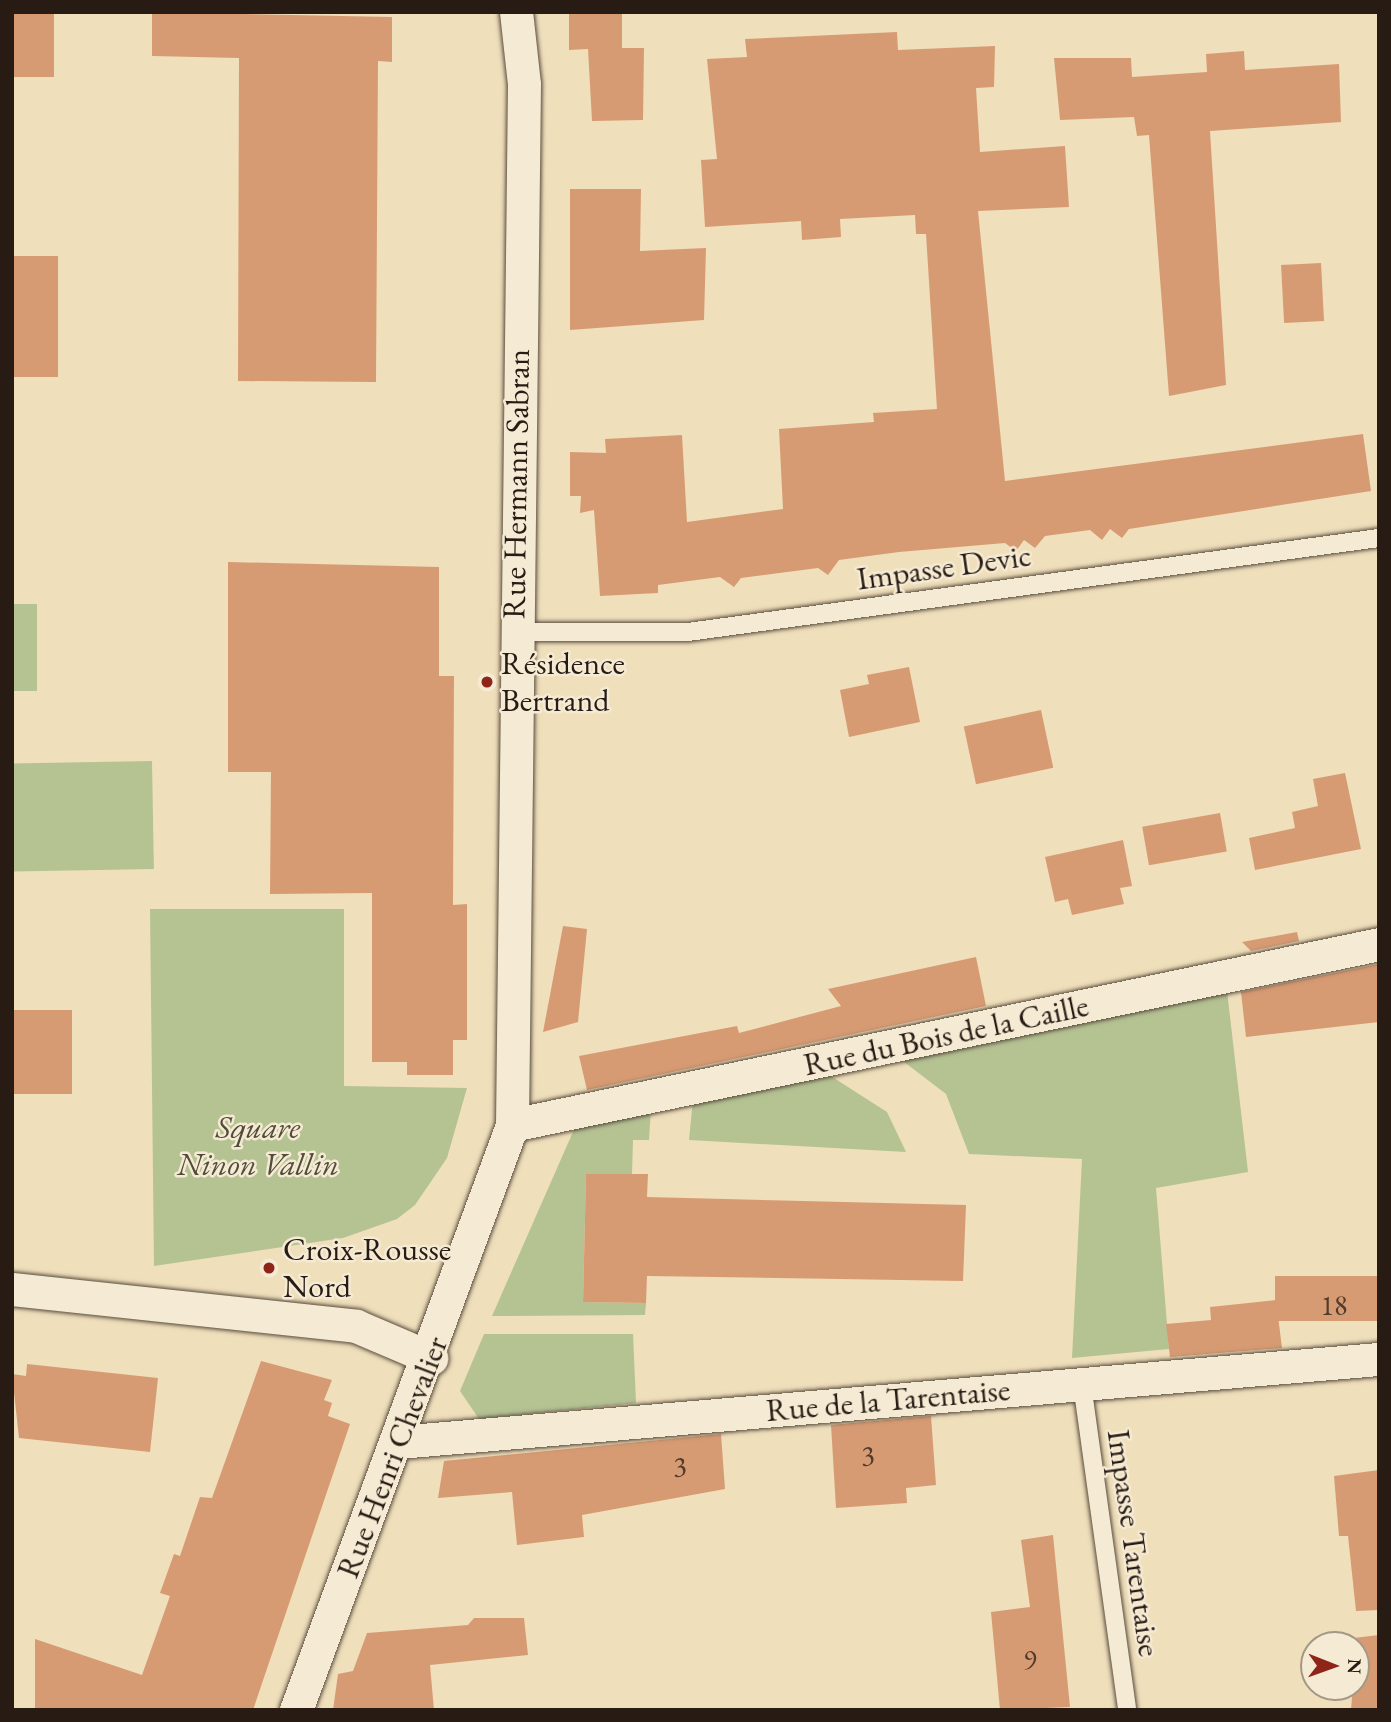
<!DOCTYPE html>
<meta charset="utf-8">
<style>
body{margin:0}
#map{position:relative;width:1391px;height:1722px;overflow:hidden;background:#efdfbb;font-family:"EB Garamond",serif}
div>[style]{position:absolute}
.green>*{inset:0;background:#b5c393;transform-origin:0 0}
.building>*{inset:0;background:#d79b74;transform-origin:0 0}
.roads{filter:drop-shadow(0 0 2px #594c3e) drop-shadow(0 0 2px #594c3e)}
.lane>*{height:18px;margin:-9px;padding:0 9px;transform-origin:9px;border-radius:9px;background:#f5ead3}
.street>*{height:33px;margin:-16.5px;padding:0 16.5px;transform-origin:16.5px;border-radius:16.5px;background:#f5ead3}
.dots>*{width:19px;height:19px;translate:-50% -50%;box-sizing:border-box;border:4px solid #f5ead3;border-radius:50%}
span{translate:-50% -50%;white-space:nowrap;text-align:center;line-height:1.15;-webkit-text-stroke:5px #f5ead3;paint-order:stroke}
.number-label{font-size:28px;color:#533b2c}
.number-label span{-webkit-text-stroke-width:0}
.street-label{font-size:32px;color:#271b14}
.poi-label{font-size:32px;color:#271b14}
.left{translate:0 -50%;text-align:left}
.park-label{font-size:32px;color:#524d3a;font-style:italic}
.frame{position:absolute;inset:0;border:14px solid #271b14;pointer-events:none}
.north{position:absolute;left:1300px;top:1631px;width:70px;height:70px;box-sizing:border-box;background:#f5ead3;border:2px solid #a39787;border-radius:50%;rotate:91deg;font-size:19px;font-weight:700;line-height:28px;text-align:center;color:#271b14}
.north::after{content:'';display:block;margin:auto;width:24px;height:32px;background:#8f2418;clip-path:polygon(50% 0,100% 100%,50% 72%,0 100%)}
</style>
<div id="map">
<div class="green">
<i style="left:12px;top:604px;width:25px;height:87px"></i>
<i style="left:152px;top:761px;width:108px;height:140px;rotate:89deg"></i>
<i style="clip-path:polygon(150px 909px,344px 909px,344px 1086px,467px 1088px,447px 1158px,415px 1205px,397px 1219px,343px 1238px,154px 1266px)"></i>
<i style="clip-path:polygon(1226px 982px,1248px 1172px,1156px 1188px,1169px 1349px,1072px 1358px,1082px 1159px,969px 1154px,946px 1094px,895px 1055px)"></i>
<i style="clip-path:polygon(823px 1071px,887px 1112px,906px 1152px,689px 1140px,693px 1099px)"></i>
<i style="clip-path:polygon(651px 1108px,649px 1140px,633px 1140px,632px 1174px,586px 1174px,583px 1302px,646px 1303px,645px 1315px,492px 1316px,576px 1125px)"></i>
<i style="clip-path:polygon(484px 1334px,633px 1334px,636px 1403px,479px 1419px,460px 1391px)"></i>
</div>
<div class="building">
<i style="left:12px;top:12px;width:42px;height:65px"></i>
<i style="clip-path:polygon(152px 12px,392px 17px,392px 62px,378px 61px,376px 382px,238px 381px,239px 58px,152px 56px)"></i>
<i style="clip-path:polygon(569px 12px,622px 12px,622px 48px,644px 48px,643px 120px,592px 121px,588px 49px,569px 50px)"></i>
<i style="clip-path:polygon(897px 32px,898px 50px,995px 46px,994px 87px,976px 88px,980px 152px,1065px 146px,1069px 207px,978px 211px,1005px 481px,1363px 434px,1371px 491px,1129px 529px,1122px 538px,1110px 529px,1102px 540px,1090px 530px,1045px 536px,1035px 548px,1024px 540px,1016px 551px,1005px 543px,899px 552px,839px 560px,828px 575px,818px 568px,741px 578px,734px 587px,720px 577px,658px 585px,658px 593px,600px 596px,594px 510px,580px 513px,581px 496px,570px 496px,570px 452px,606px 453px,605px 439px,682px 435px,687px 522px,783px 509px,779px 429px,874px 422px,873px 413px,937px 409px,926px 234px,916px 234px,915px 215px,840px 219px,841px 237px,802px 240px,801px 221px,705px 227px,701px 160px,717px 159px,707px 59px,747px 57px,745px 39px)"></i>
<i style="clip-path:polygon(1244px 51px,1245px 70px,1339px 64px,1341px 122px,1210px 131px,1226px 385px,1169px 396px,1149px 135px,1137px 136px,1134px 117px,1060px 120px,1054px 58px,1131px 58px,1132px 77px,1207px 72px,1206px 54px)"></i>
<i style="clip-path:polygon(570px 189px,641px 189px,640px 251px,706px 248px,704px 320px,570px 330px)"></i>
<i style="left:12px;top:256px;width:46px;height:121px"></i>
<i style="left:1321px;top:263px;width:58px;height:40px;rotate:87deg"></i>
<i style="clip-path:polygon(228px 562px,439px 567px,439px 676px,454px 676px,453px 905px,467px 904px,467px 1040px,453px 1040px,453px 1075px,407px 1075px,407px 1062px,372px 1062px,372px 893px,270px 894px,271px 772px,228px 772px)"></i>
<i style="clip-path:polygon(909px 667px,920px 722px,849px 737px,840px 690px,869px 684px,867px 675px)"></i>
<i style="left:1041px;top:710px;width:59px;height:79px;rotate:78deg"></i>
<i style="clip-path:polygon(1345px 773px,1361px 849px,1255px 870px,1249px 838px,1295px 828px,1292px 812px,1318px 806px,1313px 779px)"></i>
<i style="left:1220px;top:813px;width:39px;height:79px;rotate:80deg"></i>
<i style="clip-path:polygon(1123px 840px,1132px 886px,1120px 888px,1124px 904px,1072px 915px,1068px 899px,1055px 902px,1045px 857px)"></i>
<i style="clip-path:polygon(563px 926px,587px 929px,578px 1022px,543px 1032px)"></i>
<i style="clip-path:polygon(1297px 932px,1299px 941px,1251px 951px,1242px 942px)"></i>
<i style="clip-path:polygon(976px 957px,986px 1006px,587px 1090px,579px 1056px,737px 1026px,739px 1033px,841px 1006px,828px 989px)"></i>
<i style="clip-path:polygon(1379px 964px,1379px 1022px,1246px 1037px,1241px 992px)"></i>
<i style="left:12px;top:1010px;width:60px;height:84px"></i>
<i style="clip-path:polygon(586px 1174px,648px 1174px,647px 1197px,966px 1205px,963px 1281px,647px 1276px,646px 1303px,583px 1302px)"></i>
<i style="left:1379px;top:1276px;width:45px;height:104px;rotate:90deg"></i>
<i style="clip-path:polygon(1276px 1300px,1282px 1348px,1170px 1357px,1166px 1324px,1211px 1320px,1210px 1307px)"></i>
<i style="clip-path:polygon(261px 1361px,332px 1380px,324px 1400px,332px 1403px,328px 1416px,350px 1424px,253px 1710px,35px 1710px,35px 1639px,142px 1675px,170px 1596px,160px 1593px,174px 1554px,180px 1556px,200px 1497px,212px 1498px)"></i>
<i style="clip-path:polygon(27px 1364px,158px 1378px,150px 1452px,19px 1438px,12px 1374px,26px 1376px)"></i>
<i style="clip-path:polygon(931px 1416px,936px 1485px,906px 1488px,907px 1503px,836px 1508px,831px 1425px)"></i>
<i style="clip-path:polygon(721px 1434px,725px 1489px,582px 1515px,584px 1537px,517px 1545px,512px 1492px,438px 1498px,444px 1461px)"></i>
<i style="clip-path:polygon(1379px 1470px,1379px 1610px,1356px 1611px,1348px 1536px,1339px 1536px,1334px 1476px)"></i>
<i style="clip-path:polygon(1053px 1535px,1070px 1707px,1000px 1710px,991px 1612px,1030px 1607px,1021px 1540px)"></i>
<i style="clip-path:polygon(474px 1618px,524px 1618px,528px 1655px,430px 1665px,434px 1710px,333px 1710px,338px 1674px,353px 1671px,367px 1633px,468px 1625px)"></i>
<i style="clip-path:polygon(1379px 1635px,1379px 1710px,1351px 1710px,1356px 1645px,1345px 1639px)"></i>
</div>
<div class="roads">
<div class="lane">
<i style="left:515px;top:632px;width:173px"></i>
<i style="left:688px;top:632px;width:697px;rotate:-7.75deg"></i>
<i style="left:1082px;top:1384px;width:329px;rotate:82.1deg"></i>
</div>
<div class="street">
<i style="left:512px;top:1125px;width:886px;rotate:-11.79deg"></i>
<i style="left:12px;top:1289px;width:346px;rotate:6.1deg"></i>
<i style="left:356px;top:1326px;width:82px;rotate:23.1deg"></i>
<i style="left:398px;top:1442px;width:985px;rotate:-4.84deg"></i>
<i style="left:296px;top:1710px;width:624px;rotate:-69.73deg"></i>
<i style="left:512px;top:1125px;width:1041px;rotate:-89.34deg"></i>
<i style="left:524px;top:84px;width:72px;rotate:-96.3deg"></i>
</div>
</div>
<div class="dots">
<i style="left:487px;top:682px;background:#8f2418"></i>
<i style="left:269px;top:1268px;background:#8f2418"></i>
</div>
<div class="number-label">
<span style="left:1334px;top:1305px">18</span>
<span style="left:868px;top:1455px">3</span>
<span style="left:680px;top:1466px">3</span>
<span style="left:1030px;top:1659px">9</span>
</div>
<div class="street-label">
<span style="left:516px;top:484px;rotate:-89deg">Rue Hermann Sabran</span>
<span style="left:944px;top:567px;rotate:-8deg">Impasse Devic</span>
<span style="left:946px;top:1035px;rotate:-12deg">Rue du Bois de la Caille</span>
<span style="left:888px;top:1400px;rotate:-5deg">Rue de la Tarentaise</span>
<span style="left:392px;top:1457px;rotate:-69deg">Rue Henri Chevalier</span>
<span style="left:1134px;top:1543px;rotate:82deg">Impasse Tarentaise</span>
</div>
<div class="poi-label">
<span class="left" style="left:501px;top:682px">Résidence<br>Bertrand</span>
<span class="left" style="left:283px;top:1268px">Croix-Rousse<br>Nord</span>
</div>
<div class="park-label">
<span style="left:258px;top:1146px">Square<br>Ninon Vallin</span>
</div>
<div class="frame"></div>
<div class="north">N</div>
</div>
